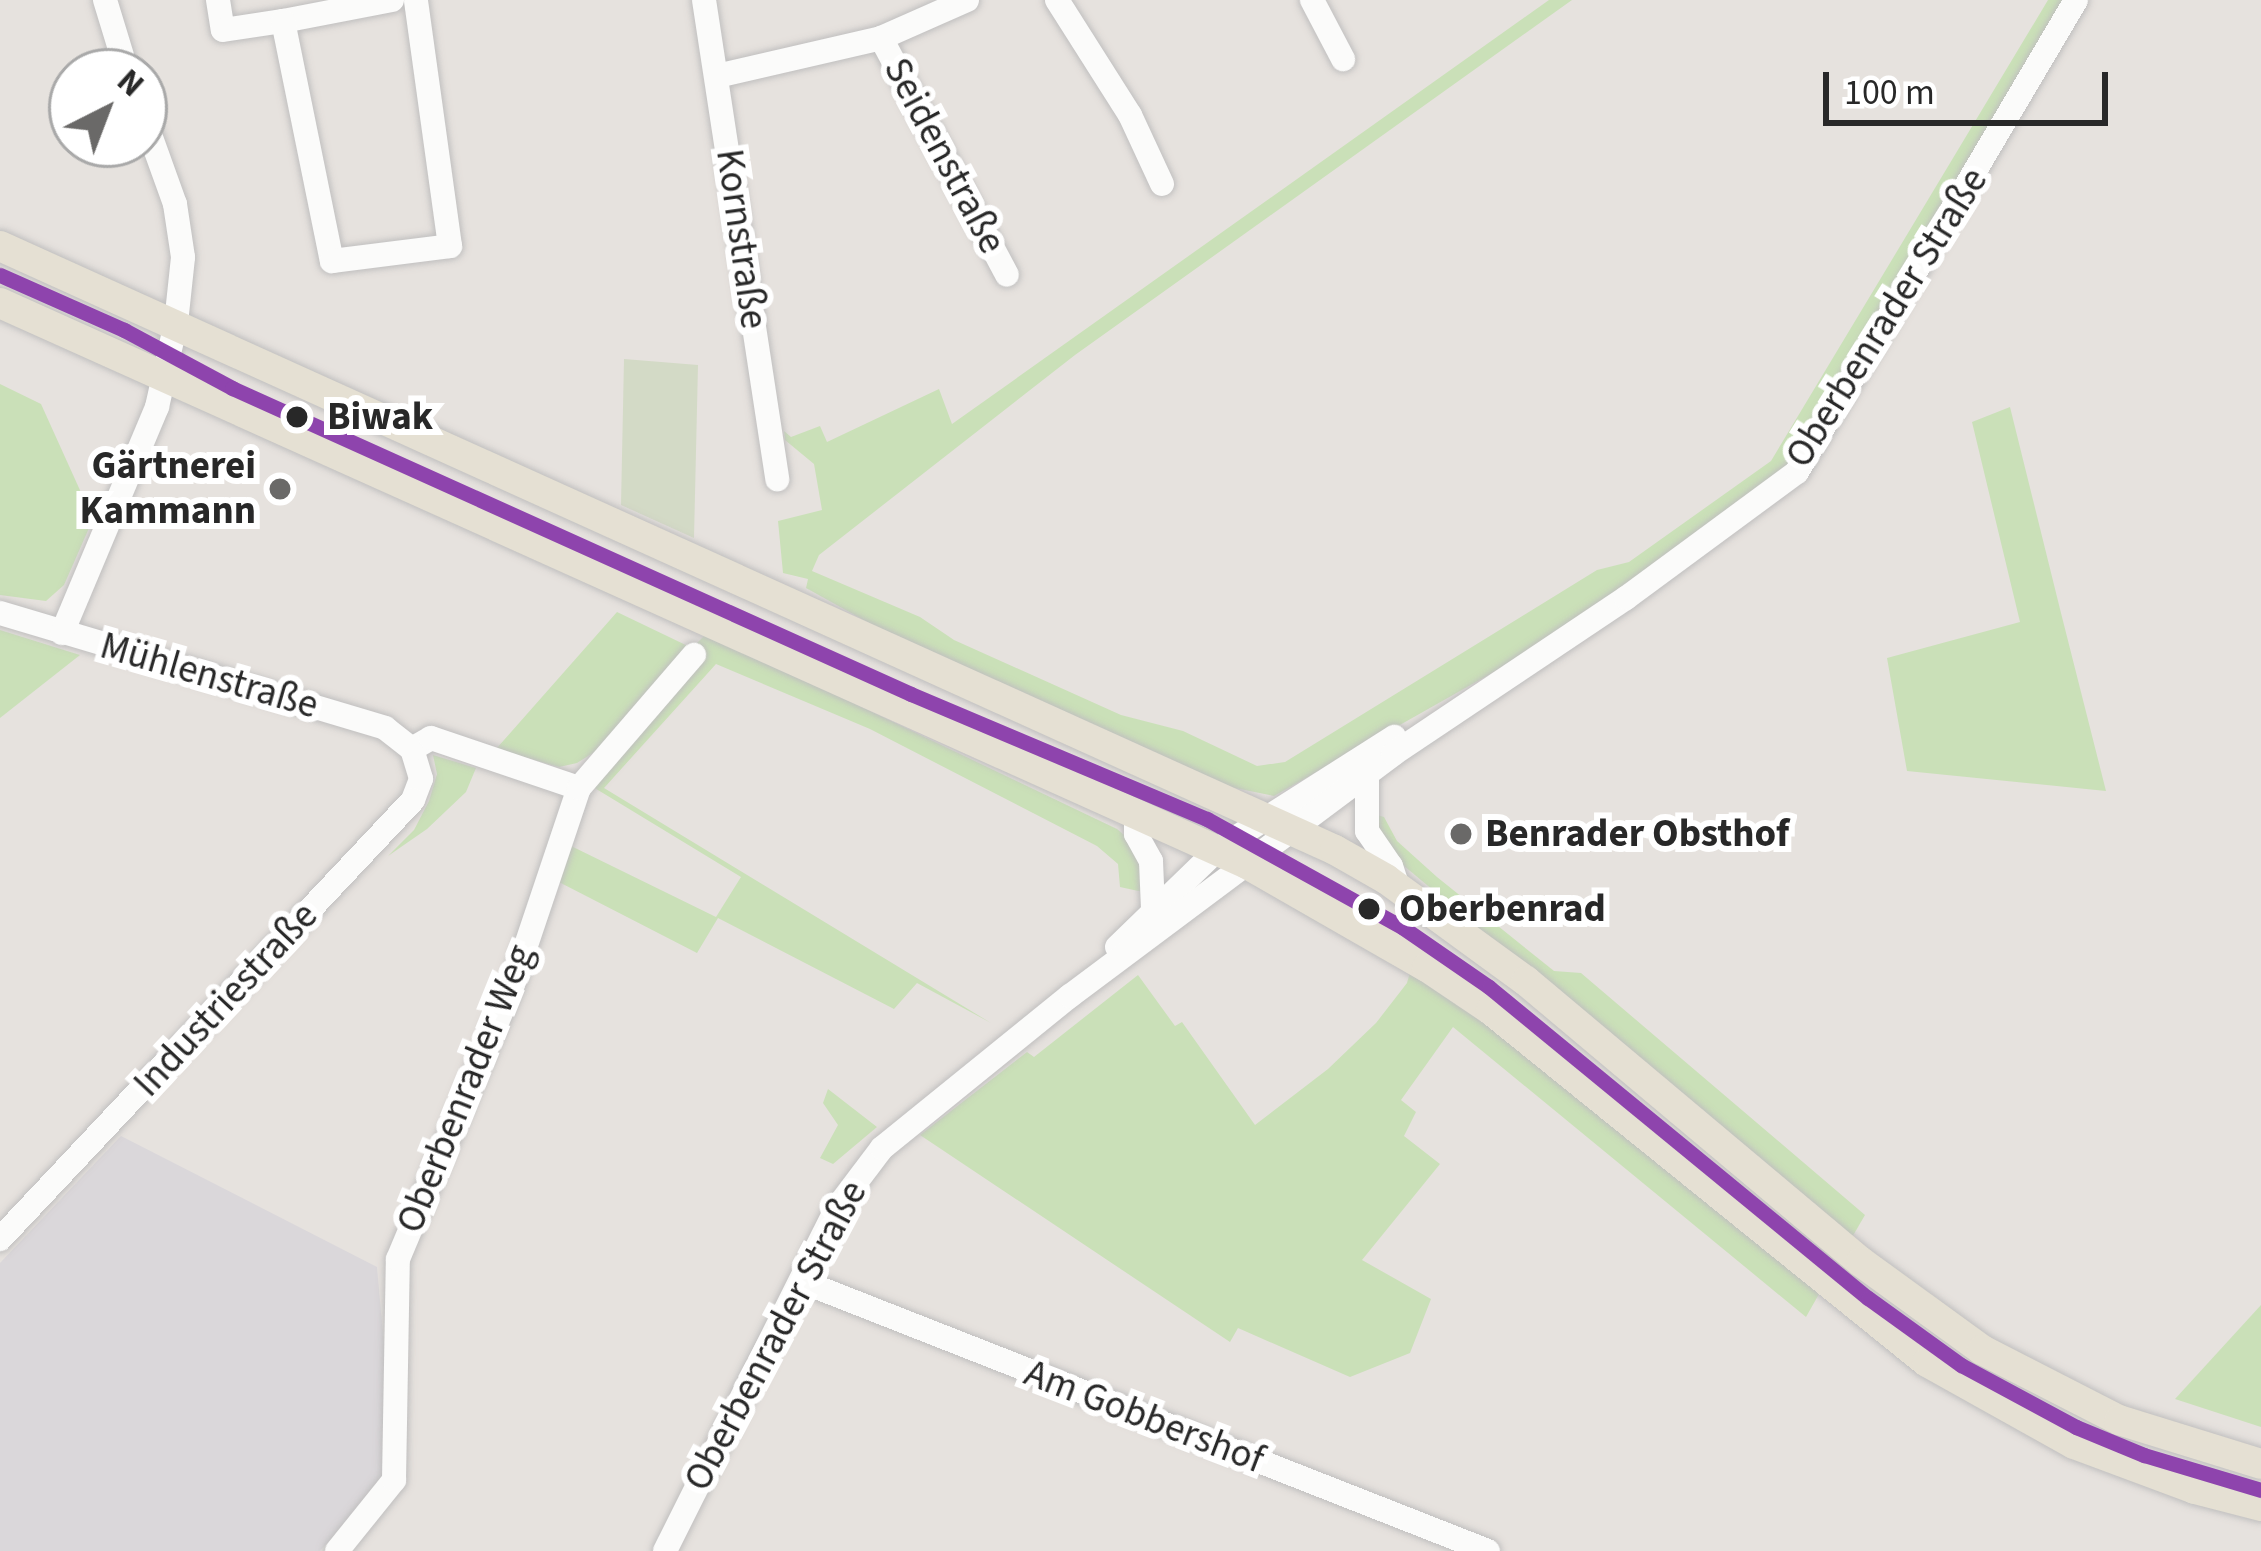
<!DOCTYPE html>
<meta charset="utf-8">
<style>
body{margin:0}
#map{position:relative;width:2261px;height:1551px;overflow:hidden;background:#e6e2de;font-family:"Source Sans 3",sans-serif}
div>[style]{position:absolute}
.industrial>*{inset:0;background:#dad7da}
.green>*{inset:0;background:#cae0b8}
.cemetery>*{inset:0;background:#d3dac6}
.roads{filter:drop-shadow(0 0 3px #c0bfbf) drop-shadow(0 0 3px #c0bfbf)}
.minor>*{height:24px;margin:-12px;padding:0 12px;transform-origin:12px;border-radius:12px;background:#fbfbfa}
.major>*{height:30px;margin:-15px;padding:0 15px;transform-origin:15px;border-radius:15px;background:#e5e0d3}
.tram-1>*{height:15px;margin:-7.5px;padding:0 7.5px;transform-origin:7.5px;border-radius:7.5px;background:#8e44ad}
.dots>*{width:33px;height:33px;translate:-50% -50%;box-sizing:border-box;border:6px solid #fff;border-radius:50%}
span{translate:-50% -50%;white-space:nowrap;text-align:center;line-height:1.15;-webkit-text-stroke:12px #fff;paint-order:stroke}
.street-label{font-size:39px;color:#282828}
.stop-label{font-size:39px;color:#282828;font-weight:700}
.left{translate:0 -50%;text-align:left}
.poi-label{font-size:39px;color:#282828;font-weight:700}
.right{translate:-100% -50%;text-align:right}
.north{position:absolute;left:48px;top:48px;width:120px;height:120px;box-sizing:border-box;background:#fff;border:3px solid #a9a9a9;border-radius:50%;rotate:42deg;font-size:33px;font-weight:700;line-height:48px;text-align:center;color:#282828}
.north::after{content:'';display:block;margin:auto;width:42px;height:54px;background:#6a6968;clip-path:polygon(50% 0,100% 100%,50% 72%,0 100%)}
.scale{position:absolute;left:1823px;top:72px;width:285px;height:54px;box-sizing:border-box;border:6px solid #282828;border-top:0;padding-left:15px;font-size:36px;line-height:42px;white-space:nowrap;color:#282828;-webkit-text-stroke:9px #fff;paint-order:stroke}
</style>
<div id="map">
<div class="industrial">
<i style="clip-path:polygon(121px 1136px,377px 1267px,395px 1467px,320px 1551px,0 1551px,0 1263px)"></i>
</div>
<div class="green">
<i style="clip-path:polygon(1549px 0,1572px 0,1075px 355px,819px 555px,812px 571px,920px 617px,954px 640px,1121px 715px,1183px 731px,1257px 766px,1285px 762px,1597px 570px,1629px 562px,1771px 461px,2048px 0,2070px 0,1797px 458px,1771px 485px,1531px 651px,1274px 796px,1220px 785px,907px 644px,806px 588px,808px 579px,783px 573px,778px 521px,822px 510px,814px 464px,785px 440px,784px 431px,791px 437px,820px 426px,827px 442px,939px 389px,952px 424px)"></i>
<i style="clip-path:polygon(0 384px,41px 404px,93px 519px,64px 585px,46px 601px,0 595px)"></i>
<i style="clip-path:polygon(2010px 407px,2061px 613px,2106px 791px,1907px 771px,1887px 658px,2020px 622px,1972px 422px)"></i>
<i style="clip-path:polygon(617px 612px,692px 648px,707px 633px,1117px 829px,1137px 846px,1143px 892px,1120px 887px,1118px 864px,1097px 846px,870px 729px,716px 664px,604px 788px,991px 1023px,917px 983px,894px 1009px,718px 918px,697px 953px,555px 880px,567px 844px,716px 917px,741px 877px,593px 787px,604px 746px,577px 763px,559px 767px,496px 749px)"></i>
<i style="clip-path:polygon(0 630px,80px 655px,0 718px)"></i>
<i style="clip-path:polygon(433px 755px,476px 768px,466px 792px,427px 829px,388px 856px,414px 830px,429px 801px,437px 774px)"></i>
<i style="clip-path:polygon(1370px 813px,1384px 817px,1397px 841px,1437px 877px,1554px 971px,1581px 973px,1865px 1215px,1851px 1239px,1385px 850px)"></i>
<i style="clip-path:polygon(1411px 969px,1487px 1020px,1819px 1294px,1806px 1317px,1453px 1027px,1401px 1100px,1416px 1112px,1404px 1136px,1440px 1164px,1362px 1260px,1431px 1299px,1410px 1353px,1350px 1377px,1238px 1328px,1230px 1342px,920px 1135px,1027px 1052px,1034px 1057px,1138px 975px,1175px 1026px,1182px 1022px,1255px 1125px,1328px 1069px,1376px 1023px,1407px 983px)"></i>
<i style="clip-path:polygon(828px 1089px,877px 1127px,833px 1164px,820px 1158px,838px 1125px,823px 1103px)"></i>
<i style="clip-path:polygon(2261px 1305px,2261px 1427px,2175px 1399px)"></i>
</div>
<div class="cemetery">
<i style="clip-path:polygon(624px 359px,698px 365px,694px 538px,621px 505px)"></i>
</div>
<div class="roads">
<div class="minor">
<i style="left:105px;top:0;width:75px;rotate:73deg"></i>
<i style="left:218px;top:0;width:30px;rotate:81deg"></i>
<i style="left:223px;top:30px;width:61px;rotate:-8.5deg"></i>
<i style="left:392px;top:0;width:111px;rotate:169.1deg"></i>
<i style="left:283px;top:21px;width:245px;rotate:78.5deg"></i>
<i style="left:332px;top:261px;width:119px;rotate:-7.2deg"></i>
<i style="left:450px;top:246px;width:248px;rotate:-97.9deg"></i>
<i style="left:704px;top:0;width:485px;rotate:81.3deg"></i>
<i style="left:1057px;top:0;width:136px;rotate:57.6deg"></i>
<i style="left:1130px;top:115px;width:76px;rotate:65.1deg"></i>
<i style="left:1312px;top:0;width:67px;rotate:62.3deg"></i>
<i style="left:881px;top:38px;width:268px;rotate:62deg"></i>
<i style="left:717px;top:76px;width:168px;rotate:-13deg"></i>
<i style="left:881px;top:38px;width:94px;rotate:-23.8deg"></i>
<i style="left:0;top:613px;width:402px;rotate:16.6deg"></i>
<i style="left:385px;top:728px;width:34px;rotate:38deg"></i>
<i style="left:412px;top:749px;width:31px;rotate:73deg"></i>
<i style="left:421px;top:779px;width:22px;rotate:111deg"></i>
<i style="left:413px;top:800px;width:603px;rotate:133.25deg"></i>
<i style="left:62px;top:633px;width:245px;rotate:-67.2deg"></i>
<i style="left:157px;top:407px;width:86px;rotate:-77.3deg"></i>
<i style="left:176px;top:323px;width:66px;rotate:-83.9deg"></i>
<i style="left:183px;top:257px;width:54px;rotate:-98.6deg"></i>
<i style="left:175px;top:204px;width:91px;rotate:-109.8deg"></i>
<i style="left:412px;top:749px;width:22px;rotate:-30deg"></i>
<i style="left:431px;top:738px;width:156px;rotate:18.7deg"></i>
<i style="left:1367px;top:775px;width:56px;rotate:90deg"></i>
<i style="left:1367px;top:831px;width:42px;rotate:55.6deg"></i>
<i style="left:1391px;top:866px;width:23px;rotate:72deg"></i>
<i style="left:1136px;top:813px;width:21px;rotate:90deg"></i>
<i style="left:1136px;top:834px;width:31px;rotate:61deg"></i>
<i style="left:1151px;top:861px;width:48px;rotate:87.6deg"></i>
<i style="left:1117px;top:947px;width:141px;rotate:-44.1deg"></i>
<i style="left:1218px;top:849px;width:209px;rotate:-32.5deg"></i>
<i style="left:801px;top:1281px;width:738px;rotate:21.46deg"></i>
<i style="left:337px;top:1551px;width:91px;rotate:-51.2deg"></i>
<i style="left:394px;top:1480px;width:221px;rotate:-89deg"></i>
<i style="left:398px;top:1259px;width:298px;rotate:-67.3deg"></i>
<i style="left:513px;top:984px;width:207px;rotate:-71.4deg"></i>
<i style="left:579px;top:788px;width:176px;rotate:-49.2deg"></i>
<i style="left:665px;top:1551px;width:382px;rotate:-63.4deg"></i>
<i style="left:836px;top:1209px;width:76px;rotate:-53deg"></i>
<i style="left:882px;top:1148px;width:242px;rotate:-39deg"></i>
<i style="left:1070px;top:996px;width:404px;rotate:-36.8deg"></i>
<i style="left:1393px;top:754px;width:280px;rotate:-33.8deg"></i>
<i style="left:1626px;top:598px;width:212px;rotate:-36.4deg"></i>
<i style="left:1797px;top:472px;width:548px;rotate:-59.41deg"></i>
</div>
<div class="major">
<i style="left:0;top:246px;width:1465px;rotate:24.34deg"></i>
<i style="left:1335px;top:850px;width:59px;rotate:29.6deg"></i>
<i style="left:1386px;top:879px;width:173px;rotate:36.1deg"></i>
<i style="left:1526px;top:981px;width:437px;rotate:40deg"></i>
<i style="left:1861px;top:1262px;width:150px;rotate:36deg"></i>
<i style="left:1982px;top:1350px;width:154px;rotate:27.1deg"></i>
<i style="left:2119px;top:1420px;width:149px;rotate:17.2deg"></i>
<i style="left:0;top:303px;width:1367px;rotate:24.22deg"></i>
<i style="left:1247px;top:864px;width:207px;rotate:29.8deg"></i>
<i style="left:1427px;top:967px;width:77px;rotate:33.9deg"></i>
<i style="left:1491px;top:1010px;width:560px;rotate:38.92deg"></i>
<i style="left:1927px;top:1362px;width:168px;rotate:29.2deg"></i>
<i style="left:2074px;top:1444px;width:129px;rotate:20.4deg"></i>
<i style="left:2195px;top:1489px;width:68px;rotate:14.4deg"></i>
</div>
</div>
<div class="tram-1">
<i style="left:0;top:275px;width:136px;rotate:23.9deg"></i>
<i style="left:124px;top:330px;width:123px;rotate:28.2deg"></i>
<i style="left:232px;top:388px;width:745px;rotate:24.26deg"></i>
<i style="left:911px;top:694px;width:321px;rotate:22.9deg"></i>
<i style="left:1207px;top:819px;width:223px;rotate:29deg"></i>
<i style="left:1402px;top:927px;width:106px;rotate:34.6deg"></i>
<i style="left:1489px;top:987px;width:490px;rotate:39.4deg"></i>
<i style="left:1868px;top:1298px;width:115px;rotate:35.8deg"></i>
<i style="left:1961px;top:1365px;width:131px;rotate:28.3deg"></i>
<i style="left:2076px;top:1427px;width:74px;rotate:22.4deg"></i>
<i style="left:2144px;top:1455px;width:122px;rotate:16.7deg"></i>
</div>
<div class="dots">
<i style="left:297px;top:417px;background:#282828"></i>
<i style="left:280px;top:489px;background:#6a6968"></i>
<i style="left:1461px;top:834px;background:#6a6968"></i>
<i style="left:1369px;top:909px;background:#282828"></i>
</div>
<div class="street-label">
<span style="left:944px;top:156px;rotate:62deg">Seidenstraße</span>
<span style="left:741px;top:239px;rotate:82deg">Kornstraße</span>
<span style="left:1887px;top:318px;rotate:-58deg">Oberbenrader Straße</span>
<span style="left:209px;top:676px;rotate:16deg">Mühlenstraße</span>
<span style="left:226px;top:1000px;rotate:-47deg">Industriestraße</span>
<span style="left:466px;top:1089px;rotate:-68deg">Oberbenrader Weg</span>
<span style="left:776px;top:1336px;rotate:-62deg">Oberbenrader Straße</span>
<span style="left:1144px;top:1417px;rotate:21deg">Am Gobbershof</span>
</div>
<div class="stop-label">
<span class="left" style="left:327px;top:417px">Biwak</span>
<span class="left" style="left:1399px;top:909px">Oberbenrad</span>
</div>
<div class="poi-label">
<span class="right" style="left:256px;top:489px">Gärtnerei<br>Kammann</span>
<span class="left" style="left:1485px;top:834px">Benrader Obsthof</span>
</div>
<div class="north">N</div>
<div class="scale">100 m</div>
</div>
